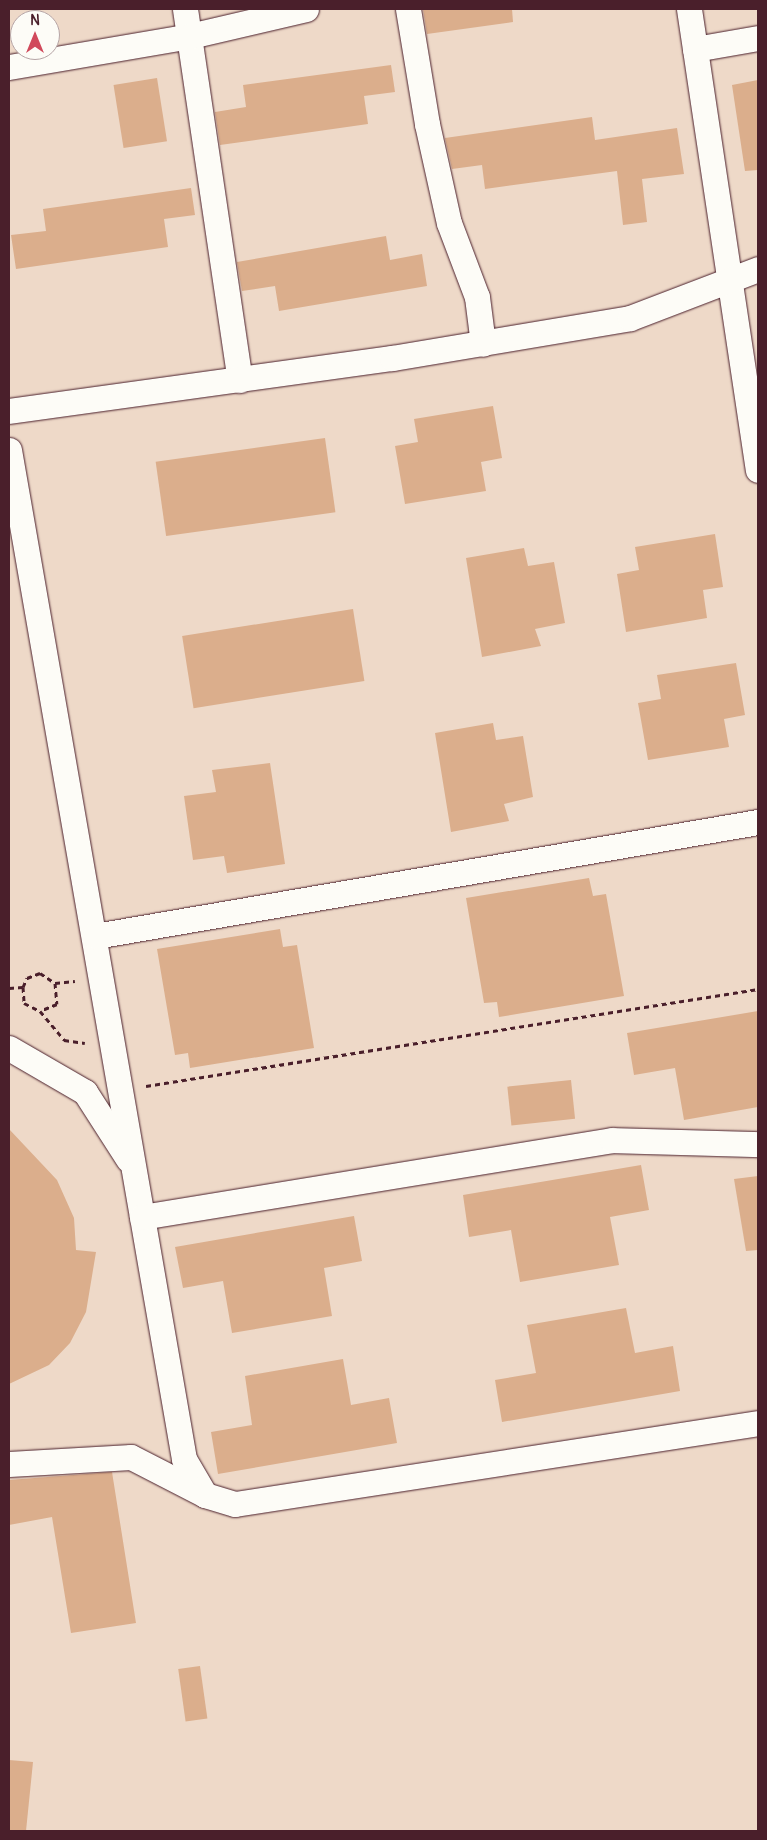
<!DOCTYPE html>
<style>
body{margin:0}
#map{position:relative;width:767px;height:1840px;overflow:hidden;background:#f6ece2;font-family:Pangolin,sans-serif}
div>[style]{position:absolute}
.built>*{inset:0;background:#eed9c8}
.building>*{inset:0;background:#dbae8c;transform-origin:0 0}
.path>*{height:3px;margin-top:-1.5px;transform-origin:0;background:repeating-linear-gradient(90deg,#4a1f2b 0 5px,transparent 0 9px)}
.roads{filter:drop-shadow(0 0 1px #4a1f2b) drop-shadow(0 0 1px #4a1f2b)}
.minor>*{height:25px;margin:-12.5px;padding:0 12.5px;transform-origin:12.5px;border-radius:12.5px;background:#fdfcf7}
span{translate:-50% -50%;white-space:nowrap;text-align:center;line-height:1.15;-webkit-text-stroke:5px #fdfcf7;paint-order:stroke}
.frame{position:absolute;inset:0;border:10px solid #4a1f2b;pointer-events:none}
.north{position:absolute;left:10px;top:10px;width:50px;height:50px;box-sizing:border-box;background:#fdfcf7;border:1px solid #b5a4a5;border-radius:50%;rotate:0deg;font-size:14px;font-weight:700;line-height:20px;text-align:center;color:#4a1f2b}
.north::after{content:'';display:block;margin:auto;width:18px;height:22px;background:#d1495b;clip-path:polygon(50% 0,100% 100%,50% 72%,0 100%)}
</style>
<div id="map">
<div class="built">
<i style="clip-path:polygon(evenodd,9px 9px,758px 9px,758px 1831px,9px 1831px,9px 9px,20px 20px,50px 20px,50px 50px,20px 50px,20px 20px)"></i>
</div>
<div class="building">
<i style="clip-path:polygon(423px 9px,512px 9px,513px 22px,427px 34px)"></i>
<i style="clip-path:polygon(391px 65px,395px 92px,364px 96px,368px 124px,220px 145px,215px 112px,246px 107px,243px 85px)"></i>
<i style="left:157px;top:78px;width:64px;height:44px;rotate:81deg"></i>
<i style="clip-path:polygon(758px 80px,758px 170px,745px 171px,732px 85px)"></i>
<i style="clip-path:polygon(592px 117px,595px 140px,677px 128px,684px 174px,642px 179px,647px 222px,623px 225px,617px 171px,485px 189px,482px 165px,452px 169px,445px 138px)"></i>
<i style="clip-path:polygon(191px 188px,195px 215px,164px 219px,168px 247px,16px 269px,11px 235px,46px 231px,43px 209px)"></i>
<i style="clip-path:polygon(386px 236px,390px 260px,422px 254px,427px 286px,279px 311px,275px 286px,242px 291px,237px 262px)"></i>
<i style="clip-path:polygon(493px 406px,502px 458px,481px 462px,486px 491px,405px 504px,395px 446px,418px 442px,414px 419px)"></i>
<i style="left:325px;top:438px;width:75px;height:171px;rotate:82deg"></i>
<i style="clip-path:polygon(715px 534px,723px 587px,703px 590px,707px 618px,626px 632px,617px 574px,639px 570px,635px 547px)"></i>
<i style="clip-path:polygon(524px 548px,528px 566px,554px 562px,565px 623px,535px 629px,541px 646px,482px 657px,466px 558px)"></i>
<i style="left:353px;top:609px;width:73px;height:173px;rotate:81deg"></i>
<i style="clip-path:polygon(736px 663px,745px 715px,724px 719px,729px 747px,648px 760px,638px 703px,661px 699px,657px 675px)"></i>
<i style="clip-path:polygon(493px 723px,496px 740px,523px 736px,533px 797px,504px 804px,509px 821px,451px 832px,435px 733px)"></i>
<i style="clip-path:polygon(270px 763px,285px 864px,227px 873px,224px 856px,193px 860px,184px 796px,216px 792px,212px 770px)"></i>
<i style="clip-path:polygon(589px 878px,593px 896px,606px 894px,624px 996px,499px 1017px,497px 1002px,484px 1003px,466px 898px)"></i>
<i style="clip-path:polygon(280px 929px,283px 947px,297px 945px,314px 1048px,190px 1068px,188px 1053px,175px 1055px,157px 949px)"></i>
<i style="clip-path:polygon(758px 1011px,758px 1107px,684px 1120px,675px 1068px,634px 1075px,627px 1033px)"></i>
<i style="left:571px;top:1080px;width:39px;height:64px;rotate:84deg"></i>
<i style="clip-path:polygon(9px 1129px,57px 1180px,74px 1218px,76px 1250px,96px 1252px,86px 1312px,70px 1343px,49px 1365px,9px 1384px)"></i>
<i style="clip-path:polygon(641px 1165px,649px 1210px,610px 1217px,619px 1265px,520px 1282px,511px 1230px,469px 1237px,463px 1195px)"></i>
<i style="clip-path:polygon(758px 1176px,758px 1250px,746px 1251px,734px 1179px)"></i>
<i style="clip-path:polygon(354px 1216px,362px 1261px,324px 1268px,332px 1316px,232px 1333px,223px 1281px,183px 1288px,175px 1247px)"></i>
<i style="clip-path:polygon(626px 1308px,635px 1353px,673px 1346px,680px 1391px,502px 1422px,495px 1380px,536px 1373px,527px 1325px)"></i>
<i style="clip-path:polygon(343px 1359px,351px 1405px,389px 1398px,397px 1443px,218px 1474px,211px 1432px,252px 1425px,245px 1376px)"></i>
<i style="clip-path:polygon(112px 1472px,136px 1623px,71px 1633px,52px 1517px,9px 1525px,9px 1480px)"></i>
<i style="left:200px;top:1666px;width:53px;height:22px;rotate:82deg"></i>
<i style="clip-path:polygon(9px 1760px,33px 1762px,26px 1831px,9px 1831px)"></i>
</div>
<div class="path">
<i style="left:55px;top:983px;width:20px;rotate:-6deg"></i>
<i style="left:23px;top:987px;width:10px;rotate:-66deg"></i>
<i style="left:27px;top:978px;width:14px;rotate:-21deg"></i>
<i style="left:40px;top:973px;width:18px;rotate:34deg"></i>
<i style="left:55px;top:983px;width:21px;rotate:85deg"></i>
<i style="left:57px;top:1004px;width:18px;rotate:158deg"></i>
<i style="left:9px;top:988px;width:14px;rotate:-4deg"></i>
<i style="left:23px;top:987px;width:16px;rotate:86deg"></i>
<i style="left:24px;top:1003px;width:18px;rotate:27deg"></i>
<i style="left:40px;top:1011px;width:38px;rotate:50deg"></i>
<i style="left:64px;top:1040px;width:21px;rotate:8deg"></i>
<i style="left:146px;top:1086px;width:620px;rotate:-9.01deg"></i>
</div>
<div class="roads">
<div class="minor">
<i style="left:185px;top:9px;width:375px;rotate:81.6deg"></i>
<i style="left:408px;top:9px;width:117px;rotate:80.6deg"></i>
<i style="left:427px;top:124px;width:101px;rotate:77.5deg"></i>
<i style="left:449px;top:223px;width:79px;rotate:69.3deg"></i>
<i style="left:477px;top:297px;width:47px;rotate:82.7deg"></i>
<i style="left:689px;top:9px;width:466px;rotate:81.5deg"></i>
<i style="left:695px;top:49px;width:64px;rotate:-9.9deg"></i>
<i style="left:9px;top:67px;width:184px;rotate:-9.7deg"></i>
<i style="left:190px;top:36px;width:119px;rotate:-13.1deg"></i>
<i style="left:9px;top:411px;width:387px;rotate:-7.9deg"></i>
<i style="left:392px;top:358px;width:241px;rotate:-9.5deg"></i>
<i style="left:630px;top:318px;width:137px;rotate:-20.9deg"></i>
<i style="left:9px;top:450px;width:1024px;rotate:80.16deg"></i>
<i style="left:184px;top:1459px;width:42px;rotate:59.7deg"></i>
<i style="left:95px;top:936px;width:673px;rotate:-9.76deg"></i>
<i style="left:9px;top:1048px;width:88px;rotate:30.1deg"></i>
<i style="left:85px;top:1092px;width:80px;rotate:57.3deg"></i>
<i style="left:142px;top:1217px;width:476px;rotate:-9.3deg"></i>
<i style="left:612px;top:1140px;width:146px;rotate:1.6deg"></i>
<i style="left:9px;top:1464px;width:122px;rotate:-3.3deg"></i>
<i style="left:131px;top:1457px;width:83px;rotate:27.2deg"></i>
<i style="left:205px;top:1495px;width:31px;rotate:17deg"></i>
<i style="left:235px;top:1504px;width:529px;rotate:-8.8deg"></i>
</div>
</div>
<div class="frame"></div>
<div class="north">N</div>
</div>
